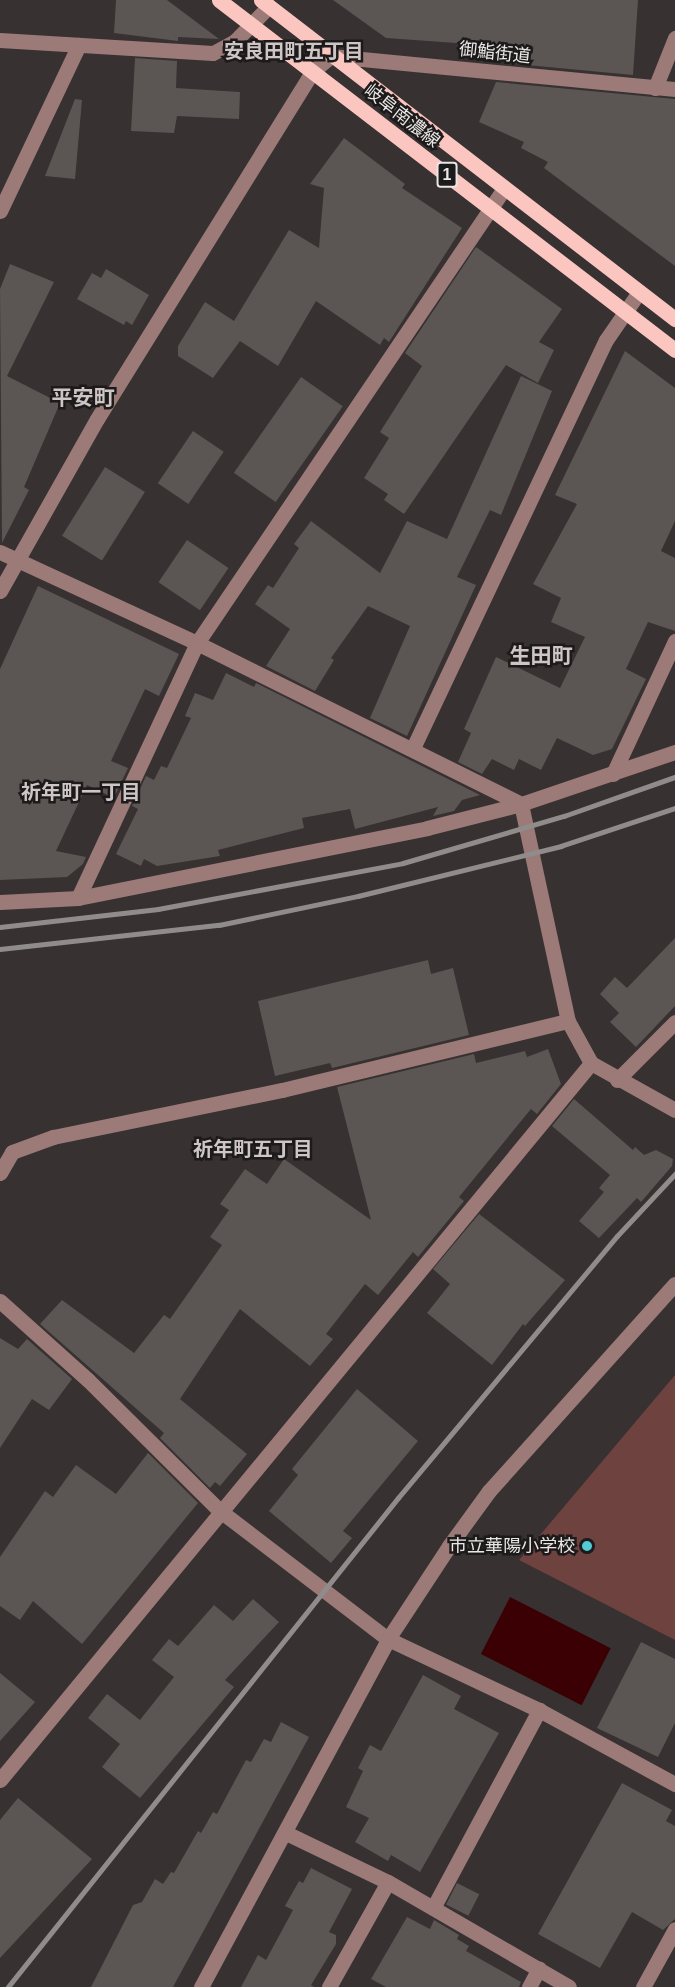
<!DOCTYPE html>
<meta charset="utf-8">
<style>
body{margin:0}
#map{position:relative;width:675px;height:1987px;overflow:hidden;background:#373131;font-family:Helvetica,"Noto Sans JP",sans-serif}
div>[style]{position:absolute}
.green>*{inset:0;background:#6e423f}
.water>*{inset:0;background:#3b0003;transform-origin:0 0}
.building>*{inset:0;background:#5b5554;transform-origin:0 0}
.minor>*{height:15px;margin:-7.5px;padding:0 7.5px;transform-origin:7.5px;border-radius:7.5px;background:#9b7a77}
.major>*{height:15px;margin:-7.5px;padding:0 7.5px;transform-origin:7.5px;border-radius:7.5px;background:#fbc5c0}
.rail>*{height:4.5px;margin:-2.25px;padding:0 2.25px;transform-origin:2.25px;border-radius:2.25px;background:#908c8b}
.dots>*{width:16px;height:16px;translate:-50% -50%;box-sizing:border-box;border:3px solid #1c1a1a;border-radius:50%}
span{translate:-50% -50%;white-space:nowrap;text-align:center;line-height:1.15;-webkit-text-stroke:5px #1c1a1a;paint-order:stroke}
.shield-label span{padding:2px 4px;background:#1c1a1a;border:2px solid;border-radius:4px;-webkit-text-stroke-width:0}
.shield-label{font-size:16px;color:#eae7e6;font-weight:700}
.street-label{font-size:18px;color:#eae7e6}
.poi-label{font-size:18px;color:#eae7e6}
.right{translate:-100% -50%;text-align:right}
.neighbourhood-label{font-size:20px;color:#cdc6c5;font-weight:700}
.quarter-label{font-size:21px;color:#cdc6c5;font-weight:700}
</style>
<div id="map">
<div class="green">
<i style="clip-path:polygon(675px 1375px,675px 1640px,519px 1560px)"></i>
</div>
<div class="water">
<i style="left:510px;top:1597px;width:113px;height:64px;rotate:27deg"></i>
</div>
<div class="building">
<i style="clip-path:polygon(116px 0,167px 0,219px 39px,178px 37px,178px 41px,114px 33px)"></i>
<i style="clip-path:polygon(333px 0,638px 0,633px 75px,504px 63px,506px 58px,469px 55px,470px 44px,386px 38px)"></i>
<i style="clip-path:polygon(135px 58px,177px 61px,176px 88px,240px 92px,239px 119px,177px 116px,174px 133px,131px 131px)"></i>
<i style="clip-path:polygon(496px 82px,675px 99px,675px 266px,544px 168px,548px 162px,521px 148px,524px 142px,479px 122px)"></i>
<i style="clip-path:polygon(75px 99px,82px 100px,75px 179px,45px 176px)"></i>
<i style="clip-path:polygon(344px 138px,405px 184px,402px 188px,462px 228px,389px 342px,384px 338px,380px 345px,316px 301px,278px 366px,240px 341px,213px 378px,178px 356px,178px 346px,205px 302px,234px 321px,289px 230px,319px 248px,324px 188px,310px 184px)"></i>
<i style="clip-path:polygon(476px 247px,562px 309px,539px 342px,554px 350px,538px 383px,506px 365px,404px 514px,384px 500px,388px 494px,364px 478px,389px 438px,380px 432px,422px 366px,405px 353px)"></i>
<i style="clip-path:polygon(10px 264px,54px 282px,7px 376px,60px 403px,24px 487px,29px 490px,2px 543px,0 289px)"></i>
<i style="clip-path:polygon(106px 269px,149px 295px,132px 325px,126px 321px,124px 325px,77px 299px,92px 273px,101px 278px)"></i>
<i style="clip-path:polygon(625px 351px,675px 388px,675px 521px,661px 551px,675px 558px,675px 631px,648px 622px,626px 669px,646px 679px,612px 749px,593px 755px,557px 738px,541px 770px,519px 759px,514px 770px,492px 759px,482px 774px,458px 762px,471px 733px,464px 729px,496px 657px,560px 688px,585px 637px,551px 622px,561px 598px,533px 584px,577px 504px,555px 495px)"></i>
<i style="clip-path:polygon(521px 376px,552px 391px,501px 515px,490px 510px,457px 577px,476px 585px,407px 736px,370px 718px,410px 626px,368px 606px,331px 658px,334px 660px,315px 691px,266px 666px,290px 629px,255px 604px,268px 585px,273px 588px,299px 548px,294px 544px,311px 521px,380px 573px,407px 521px,447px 539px)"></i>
<i style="left:301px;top:377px;width:51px;height:117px;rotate:35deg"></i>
<i style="left:193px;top:431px;width:37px;height:63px;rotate:34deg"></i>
<i style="left:105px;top:467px;width:47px;height:81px;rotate:32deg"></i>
<i style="left:187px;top:540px;width:50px;height:51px;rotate:34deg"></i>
<i style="clip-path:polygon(38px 586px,179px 654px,159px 696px,145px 689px,111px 761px,128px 768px,114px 798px,87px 785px,56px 851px,86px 857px,83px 864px,67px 877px,0 880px,0 669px)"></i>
<i style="clip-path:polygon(226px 673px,254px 687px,256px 683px,480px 795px,462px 800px,454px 811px,433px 816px,438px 807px,355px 829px,350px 809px,302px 818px,304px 828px,218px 850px,220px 856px,157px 866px,144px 859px,141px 866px,116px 854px,138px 809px,132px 806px,146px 776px,154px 780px,161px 766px,167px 768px,191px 718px,185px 716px,195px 693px,213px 700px)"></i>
<i style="clip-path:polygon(675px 938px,675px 1006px,636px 1047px,610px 1022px,619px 1013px,600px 994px,615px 977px,627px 988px)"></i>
<i style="clip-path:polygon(428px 960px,431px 974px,453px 968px,469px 1035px,332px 1068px,330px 1063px,275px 1076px,258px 1001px)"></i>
<i style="clip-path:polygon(548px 1049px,561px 1084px,537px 1114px,531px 1109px,459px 1197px,464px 1201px,418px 1257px,413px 1252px,378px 1295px,365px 1284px,326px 1334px,333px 1339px,310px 1366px,240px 1309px,180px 1399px,247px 1454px,220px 1486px,215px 1482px,210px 1488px,160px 1438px,164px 1433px,40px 1324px,62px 1300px,134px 1353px,164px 1315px,170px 1319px,222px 1245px,210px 1237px,229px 1210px,220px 1204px,245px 1169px,267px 1184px,284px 1159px,371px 1220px,337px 1087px,474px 1054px,476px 1063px,525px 1051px,527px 1057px)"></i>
<i style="clip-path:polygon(574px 1099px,633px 1150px,635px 1147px,644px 1155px,656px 1150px,673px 1159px,672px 1166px,641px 1202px,637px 1198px,599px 1238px,579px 1221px,604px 1192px,599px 1188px,610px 1175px,552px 1126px)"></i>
<i style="clip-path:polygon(479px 1214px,565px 1280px,525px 1326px,523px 1324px,492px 1365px,427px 1313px,450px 1284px,433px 1269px)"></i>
<i style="clip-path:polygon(0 1338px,18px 1349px,27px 1339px,72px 1379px,49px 1410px,32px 1399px,0 1448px)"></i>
<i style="clip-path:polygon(357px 1389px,418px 1441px,343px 1531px,352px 1538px,331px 1563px,269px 1511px,298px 1475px,292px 1469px)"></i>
<i style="clip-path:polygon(148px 1453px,198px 1503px,82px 1644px,33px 1601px,20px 1620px,0 1606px,0 1557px,45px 1491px,53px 1497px,76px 1465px,116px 1494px)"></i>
<i style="clip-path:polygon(253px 1599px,279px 1622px,225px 1680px,234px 1687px,140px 1798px,102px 1767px,120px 1744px,88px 1718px,107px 1694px,140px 1720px,174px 1677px,152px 1660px,169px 1639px,178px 1646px,214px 1605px,233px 1621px)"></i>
<i style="clip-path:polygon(641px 1642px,675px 1659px,675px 1723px,658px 1757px,597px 1728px)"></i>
<i style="clip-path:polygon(0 1673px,35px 1702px,0 1741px)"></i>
<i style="clip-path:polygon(423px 1675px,461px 1696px,454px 1709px,499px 1733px,420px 1872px,391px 1855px,388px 1861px,355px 1842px,369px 1818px,346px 1807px,363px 1771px,358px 1768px,370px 1745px,381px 1751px)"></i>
<i style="clip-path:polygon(281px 1722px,309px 1737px,173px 1987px,91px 1987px,133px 1905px,142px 1902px,155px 1879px,163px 1884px,171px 1872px,174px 1873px,198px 1831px,201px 1833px,213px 1812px,217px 1814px,246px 1760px,251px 1762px,264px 1739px,271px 1742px)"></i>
<i style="clip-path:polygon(622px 1783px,672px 1810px,666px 1821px,675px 1826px,675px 1919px,663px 1930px,632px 1912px,600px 1968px,538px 1934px)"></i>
<i style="clip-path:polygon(18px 1798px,92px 1859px,0 1958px,0 1820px)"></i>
<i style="clip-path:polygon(311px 1868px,352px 1889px,329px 1932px,336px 1935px,336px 1944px,311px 1985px,314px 1987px,241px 1987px,258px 1955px,266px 1960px,293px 1910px,285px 1906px,299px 1881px,303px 1883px)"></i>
<i style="left:457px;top:1883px;width:25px;height:24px;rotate:27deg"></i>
<i style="clip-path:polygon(407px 1917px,430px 1929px,434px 1920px,459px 1935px,457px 1939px,469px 1946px,466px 1951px,521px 1982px,519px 1987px,386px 1987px,371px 1979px)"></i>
</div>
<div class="minor">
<i style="left:0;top:40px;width:213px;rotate:3.5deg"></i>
<i style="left:213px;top:53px;width:24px;rotate:-28deg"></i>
<i style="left:234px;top:42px;width:50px;rotate:-45.8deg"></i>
<i style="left:655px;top:88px;width:54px;rotate:-68.2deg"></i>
<i style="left:0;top:211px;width:184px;rotate:-64.6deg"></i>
<i style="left:0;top:552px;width:217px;rotate:24.8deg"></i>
<i style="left:197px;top:643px;width:362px;rotate:26.4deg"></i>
<i style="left:0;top:591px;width:197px;rotate:-60.6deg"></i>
<i style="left:97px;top:419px;width:410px;rotate:-58.2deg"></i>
<i style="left:313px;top:71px;width:23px;rotate:-40deg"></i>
<i style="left:331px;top:56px;width:346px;rotate:5.5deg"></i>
<i style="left:413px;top:748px;width:451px;rotate:-64.7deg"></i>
<i style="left:606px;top:340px;width:58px;rotate:-55.5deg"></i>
<i style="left:613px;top:774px;width:147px;rotate:-65deg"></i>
<i style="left:521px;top:804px;width:222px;rotate:77.8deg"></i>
<i style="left:568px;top:1021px;width:48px;rotate:61.3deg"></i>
<i style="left:591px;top:1063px;width:96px;rotate:29.2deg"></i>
<i style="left:78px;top:898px;width:281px;rotate:-65deg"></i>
<i style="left:197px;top:643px;width:547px;rotate:-55.96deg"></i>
<i style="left:0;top:902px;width:78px;rotate:-2.9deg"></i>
<i style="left:78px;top:898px;width:356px;rotate:-11.3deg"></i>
<i style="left:427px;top:828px;width:97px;rotate:-14.3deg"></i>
<i style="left:521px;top:804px;width:163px;rotate:-18.7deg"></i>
<i style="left:617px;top:1080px;width:82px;rotate:-45deg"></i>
<i style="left:0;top:1173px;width:24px;rotate:-60deg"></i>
<i style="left:12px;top:1152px;width:44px;rotate:-20.1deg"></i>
<i style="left:53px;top:1137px;width:234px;rotate:-11.6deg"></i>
<i style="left:282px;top:1090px;width:294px;rotate:-13.6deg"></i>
<i style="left:0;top:1301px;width:118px;rotate:41.9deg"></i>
<i style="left:88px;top:1380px;width:185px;rotate:44.8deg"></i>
<i style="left:219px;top:1510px;width:213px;rotate:37.4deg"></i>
<i style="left:388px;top:1639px;width:167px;rotate:25.2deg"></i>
<i style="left:539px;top:1710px;width:155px;rotate:28.6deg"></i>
<i style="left:0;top:1780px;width:929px;rotate:-50.5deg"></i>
<i style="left:286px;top:1833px;width:113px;rotate:25.7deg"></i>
<i style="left:388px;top:1882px;width:209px;rotate:30.1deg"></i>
<i style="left:433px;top:1908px;width:225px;rotate:-61.8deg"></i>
<i style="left:201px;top:1987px;width:395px;rotate:-61.7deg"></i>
<i style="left:388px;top:1639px;width:111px;rotate:-56.7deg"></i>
<i style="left:449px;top:1546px;width:68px;rotate:-54deg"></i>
<i style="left:489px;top:1491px;width:278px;rotate:-48.1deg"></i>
<i style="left:329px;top:1987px;width:120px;rotate:-60.7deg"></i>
<i style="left:529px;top:1987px;width:21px;rotate:-62deg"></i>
<i style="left:643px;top:1987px;width:66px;rotate:-61.1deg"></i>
</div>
<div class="major">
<i style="left:219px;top:0;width:575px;rotate:37.51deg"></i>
<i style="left:261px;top:0;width:523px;rotate:37.62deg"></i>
</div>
<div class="rail">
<i style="left:0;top:927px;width:159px;rotate:-6.5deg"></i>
<i style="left:158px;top:909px;width:249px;rotate:-10.6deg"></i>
<i style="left:403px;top:863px;width:168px;rotate:-16.3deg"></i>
<i style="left:564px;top:816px;width:118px;rotate:-19.4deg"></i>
<i style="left:0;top:949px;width:220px;rotate:-6.3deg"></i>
<i style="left:219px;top:925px;width:142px;rotate:-11.8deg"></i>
<i style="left:358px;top:896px;width:209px;rotate:-13.8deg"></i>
<i style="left:561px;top:846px;width:120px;rotate:-18.4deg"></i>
<i style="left:8px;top:1987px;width:625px;rotate:-51.43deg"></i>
<i style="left:398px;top:1498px;width:341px;rotate:-50.1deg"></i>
<i style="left:617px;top:1236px;width:85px;rotate:-46.9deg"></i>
</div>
<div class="dots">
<i style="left:587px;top:1546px;background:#52cbd7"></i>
</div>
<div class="shield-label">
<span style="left:447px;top:175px">1</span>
</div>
<div class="street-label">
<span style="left:495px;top:53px;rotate:6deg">御鮨街道</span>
<span style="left:402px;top:116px;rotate:38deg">岐阜南濃線</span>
</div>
<div class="poi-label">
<span class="right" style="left:575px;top:1546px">市立華陽小学校</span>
</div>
<div class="neighbourhood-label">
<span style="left:294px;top:51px">安良田町五丁目</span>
<span style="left:81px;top:792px">祈年町一丁目</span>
<span style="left:253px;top:1149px">祈年町五丁目</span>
</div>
<div class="quarter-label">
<span style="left:83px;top:398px">平安町</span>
<span style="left:541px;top:656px">生田町</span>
</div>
</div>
